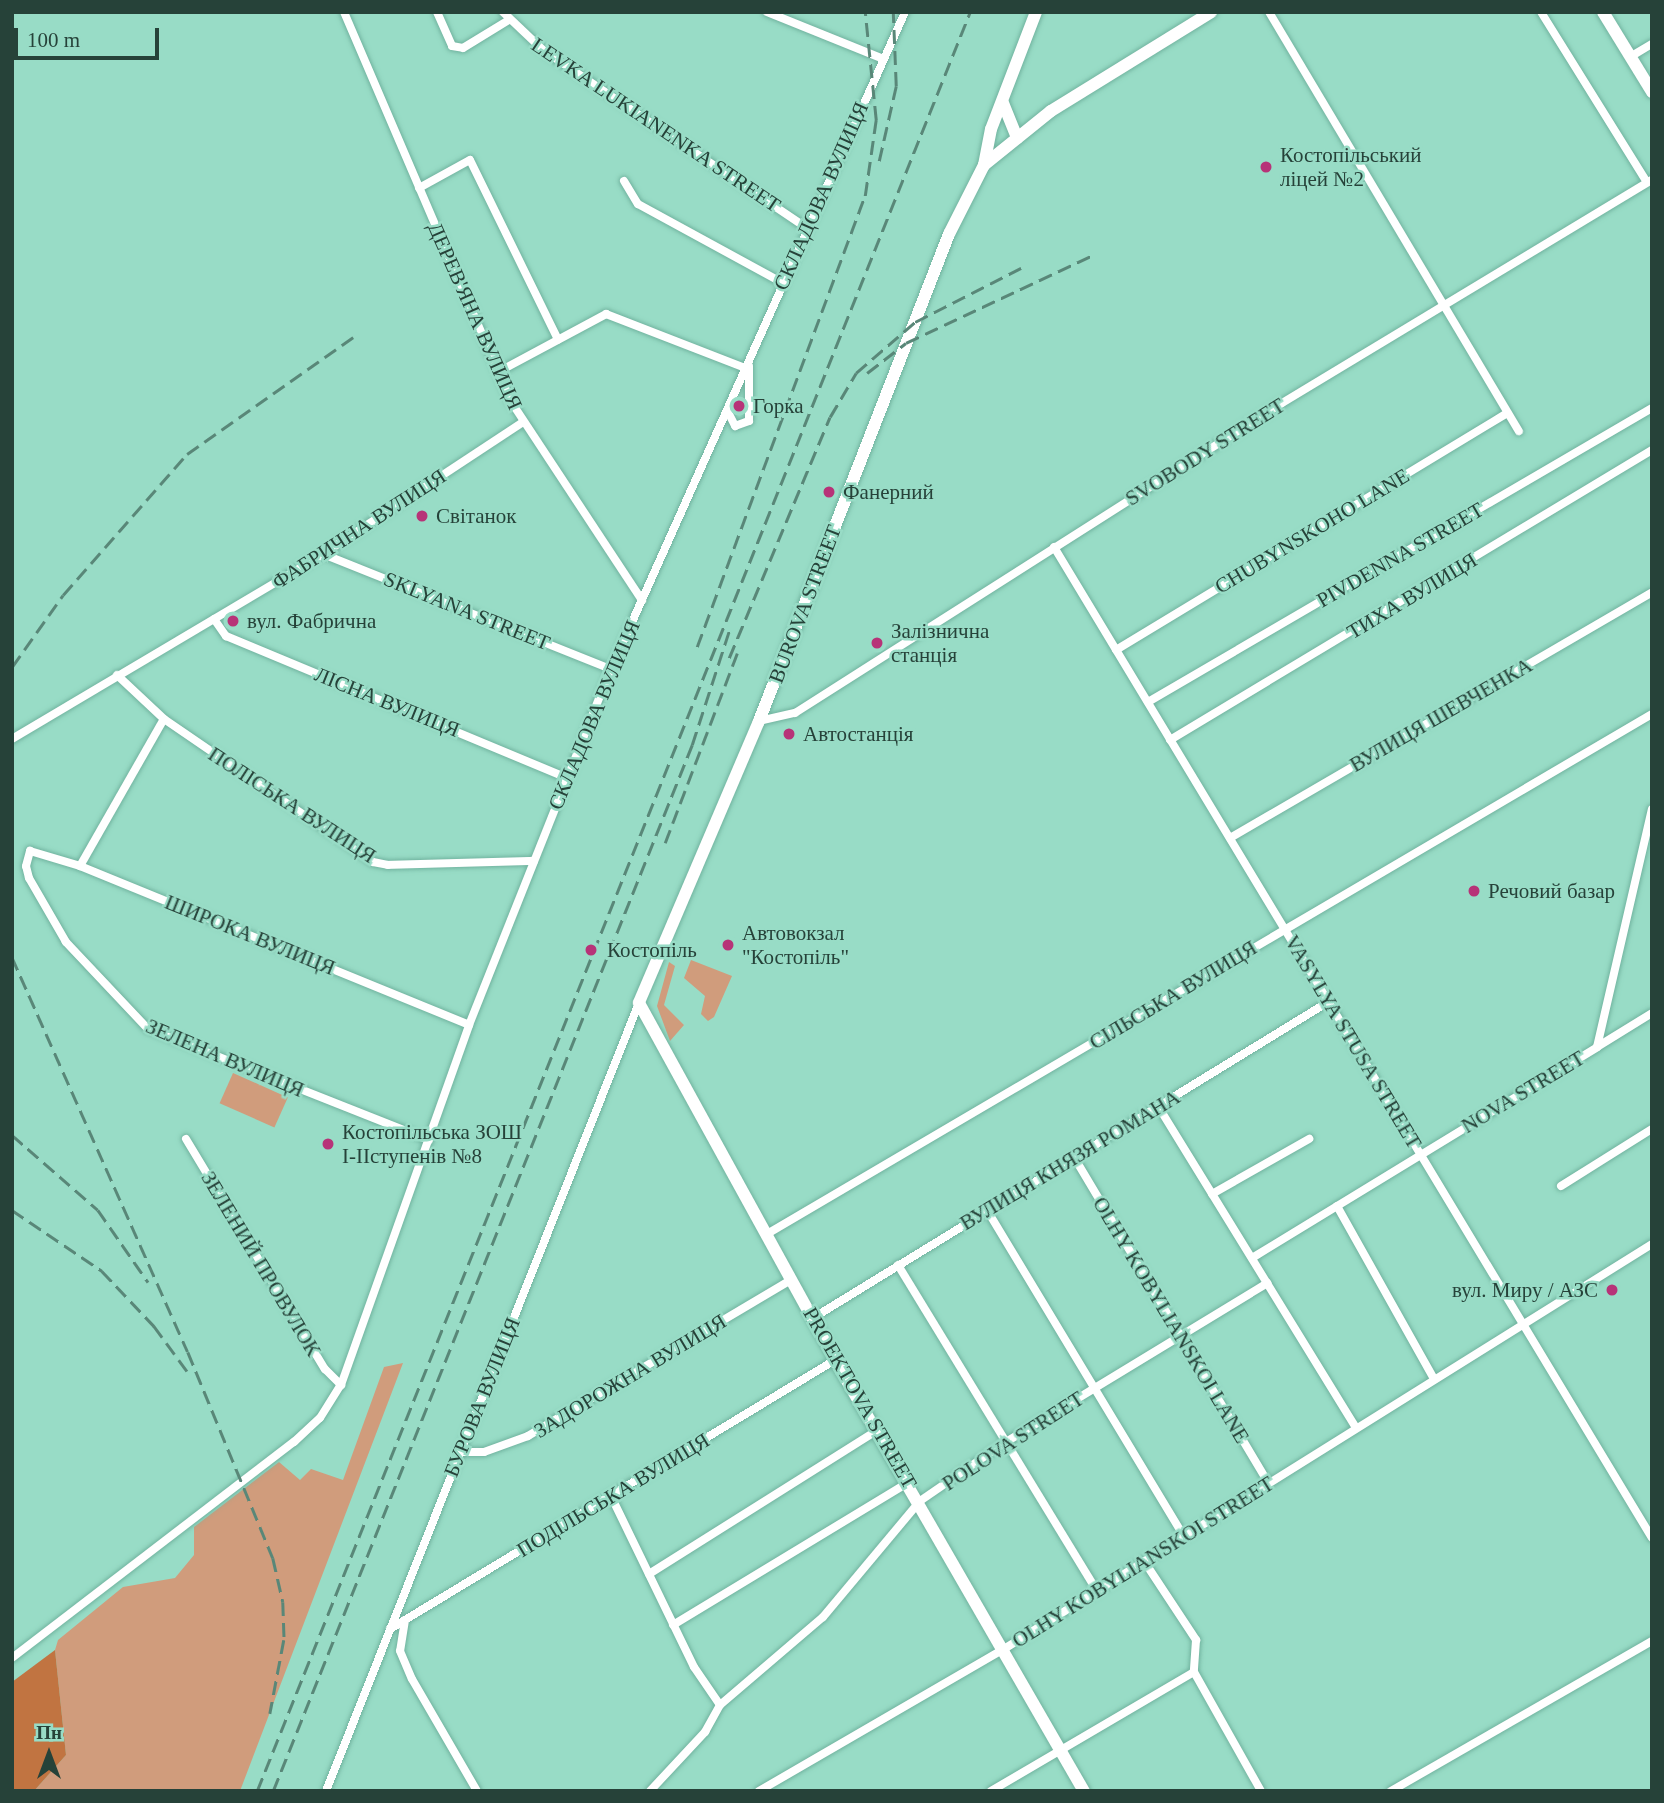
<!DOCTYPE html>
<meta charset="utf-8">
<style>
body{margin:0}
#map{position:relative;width:1664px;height:1803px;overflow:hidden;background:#98dcc6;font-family:"Times New Roman",serif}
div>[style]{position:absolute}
.green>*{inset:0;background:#d09c7c;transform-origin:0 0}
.forest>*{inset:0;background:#c17441}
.roads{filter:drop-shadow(0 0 2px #71b39f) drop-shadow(0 0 2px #71b39f)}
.street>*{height:8px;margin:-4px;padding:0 4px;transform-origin:4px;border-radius:4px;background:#fff}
.secondary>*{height:12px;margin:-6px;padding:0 6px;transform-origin:6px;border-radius:6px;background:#fff}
.rail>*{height:2.5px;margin-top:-1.25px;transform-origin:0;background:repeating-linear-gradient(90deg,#598778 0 14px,transparent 0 21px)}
.dots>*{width:19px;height:19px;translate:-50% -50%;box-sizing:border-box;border:4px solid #98dcc6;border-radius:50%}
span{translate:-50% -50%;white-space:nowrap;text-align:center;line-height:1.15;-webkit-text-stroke:5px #98dcc6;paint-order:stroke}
.street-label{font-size:21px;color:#264239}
.poi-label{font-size:21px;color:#264239}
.left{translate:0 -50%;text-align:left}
.right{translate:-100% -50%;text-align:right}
.frame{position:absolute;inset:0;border:14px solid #264239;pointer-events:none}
.north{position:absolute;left:14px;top:1719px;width:70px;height:70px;-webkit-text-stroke:5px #98dcc6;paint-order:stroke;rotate:0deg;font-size:19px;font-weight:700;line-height:28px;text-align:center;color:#264239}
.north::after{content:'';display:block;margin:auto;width:24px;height:32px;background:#264239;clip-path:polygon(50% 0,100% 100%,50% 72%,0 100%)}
.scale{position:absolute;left:14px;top:28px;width:145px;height:32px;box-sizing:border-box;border:4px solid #264239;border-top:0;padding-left:9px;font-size:21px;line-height:24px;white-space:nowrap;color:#264239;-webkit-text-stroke:5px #98dcc6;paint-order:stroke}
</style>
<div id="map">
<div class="green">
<i style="clip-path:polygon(691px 960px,732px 976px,714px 1017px,708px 1021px,701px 1014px,705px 996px,684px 978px)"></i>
<i style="clip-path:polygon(669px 962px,675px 966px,664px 1005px,684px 1025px,670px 1041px,657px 1006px)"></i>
<i style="left:233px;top:1073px;width:60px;height:33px;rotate:24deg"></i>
<i style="clip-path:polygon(403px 1363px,240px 1791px,34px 1791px,66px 1755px,55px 1650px,58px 1640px,123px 1587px,175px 1578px,194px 1555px,194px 1527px,279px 1462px,300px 1480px,311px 1469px,343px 1480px,384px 1367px)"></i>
</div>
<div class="forest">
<i style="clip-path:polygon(55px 1650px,66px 1755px,34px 1791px,12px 1791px,12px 1682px)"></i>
</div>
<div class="roads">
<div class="street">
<i style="left:344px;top:12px;width:422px;rotate:66.8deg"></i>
<i style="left:510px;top:400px;width:240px;rotate:56.6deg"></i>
<i style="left:437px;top:12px;width:37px;rotate:66deg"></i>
<i style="left:452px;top:46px;width:11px;rotate:10deg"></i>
<i style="left:463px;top:48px;width:52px;rotate:-31.5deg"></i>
<i style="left:503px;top:12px;width:55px;rotate:43.5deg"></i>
<i style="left:543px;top:50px;width:318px;rotate:34deg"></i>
<i style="left:767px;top:12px;width:123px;rotate:22deg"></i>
<i style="left:1269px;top:12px;width:488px;rotate:59.2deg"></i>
<i style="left:1541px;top:12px;width:200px;rotate:58.1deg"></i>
<i style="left:1630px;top:57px;width:26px;rotate:-31deg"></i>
<i style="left:624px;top:181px;width:27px;rotate:59deg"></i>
<i style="left:638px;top:204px;width:165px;rotate:28.6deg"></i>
<i style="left:419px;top:188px;width:58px;rotate:-28.8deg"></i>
<i style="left:470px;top:160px;width:200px;rotate:63.9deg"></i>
<i style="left:498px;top:372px;width:123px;rotate:-28.2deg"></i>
<i style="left:606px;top:314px;width:149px;rotate:21.2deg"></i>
<i style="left:728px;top:412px;width:16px;rotate:63deg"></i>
<i style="left:735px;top:426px;width:15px;rotate:-20deg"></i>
<i style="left:749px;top:421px;width:55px;rotate:-90deg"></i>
<i style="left:1054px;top:547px;width:1157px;rotate:58.89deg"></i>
<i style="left:323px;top:554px;width:310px;rotate:21.8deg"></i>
<i style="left:214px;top:619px;width:21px;rotate:55deg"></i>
<i style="left:226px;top:636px;width:369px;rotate:22.6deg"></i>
<i style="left:1116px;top:650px;width:457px;rotate:-31.2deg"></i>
<i style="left:117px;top:675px;width:64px;rotate:43.1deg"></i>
<i style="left:164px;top:719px;width:253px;rotate:34.4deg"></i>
<i style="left:373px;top:862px;width:15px;rotate:11deg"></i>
<i style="left:388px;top:865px;width:146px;rotate:-1.6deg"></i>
<i style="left:1148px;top:702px;width:583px;rotate:-30.26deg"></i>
<i style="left:759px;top:721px;width:37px;rotate:-13deg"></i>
<i style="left:795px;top:713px;width:577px;rotate:-32.48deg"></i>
<i style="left:1282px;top:403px;width:432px;rotate:-31.1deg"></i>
<i style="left:12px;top:739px;width:362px;rotate:-30.7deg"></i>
<i style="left:323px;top:554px;width:240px;rotate:-33.4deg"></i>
<i style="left:1170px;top:740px;width:563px;rotate:-31.03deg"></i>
<i style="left:1230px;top:838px;width:488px;rotate:-30.2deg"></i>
<i style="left:80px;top:866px;width:169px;rotate:-60.3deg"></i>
<i style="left:1597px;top:1047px;width:65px;rotate:-31.7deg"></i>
<i style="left:1158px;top:1106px;width:378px;rotate:58.4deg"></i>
<i style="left:186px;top:1139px;width:269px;rotate:58.9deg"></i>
<i style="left:325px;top:1369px;width:23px;rotate:45deg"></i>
<i style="left:429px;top:1140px;width:302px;rotate:-158.4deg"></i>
<i style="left:148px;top:1029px;width:120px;rotate:-133.3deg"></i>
<i style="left:66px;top:942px;width:74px;rotate:-120deg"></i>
<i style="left:29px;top:878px;width:12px;rotate:-104deg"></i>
<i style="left:26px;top:866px;width:16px;rotate:-75deg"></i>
<i style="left:30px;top:851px;width:52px;rotate:16.7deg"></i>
<i style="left:80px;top:866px;width:420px;rotate:22.2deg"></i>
<i style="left:1074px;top:1157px;width:379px;rotate:59.2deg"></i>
<i style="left:1561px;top:1186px;width:107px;rotate:-32.1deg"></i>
<i style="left:1212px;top:1194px;width:112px;rotate:-29.6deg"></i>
<i style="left:1337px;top:1206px;width:198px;rotate:60.7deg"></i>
<i style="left:987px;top:1210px;width:381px;rotate:58.9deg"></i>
<i style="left:767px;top:1234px;width:1026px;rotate:-30.44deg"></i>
<i style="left:1252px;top:1258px;width:404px;rotate:-31.4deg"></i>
<i style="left:1597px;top:1047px;width:244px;rotate:-77deg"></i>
<i style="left:898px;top:1265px;width:381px;rotate:58.6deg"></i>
<i style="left:813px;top:1318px;width:604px;rotate:-31.53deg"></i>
<i style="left:460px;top:1452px;width:24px"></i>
<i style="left:484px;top:1452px;width:47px;rotate:-20deg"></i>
<i style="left:528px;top:1436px;width:307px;rotate:-30.7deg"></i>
<i style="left:611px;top:1496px;width:190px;rotate:64.1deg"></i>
<i style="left:694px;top:1667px;width:46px;rotate:55.6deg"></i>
<i style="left:1144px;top:1561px;width:95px;rotate:56.6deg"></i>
<i style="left:1196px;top:1640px;width:32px;rotate:94deg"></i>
<i style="left:1194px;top:1672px;width:137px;rotate:60.6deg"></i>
<i style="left:649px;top:1574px;width:271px;rotate:-32.2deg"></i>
<i style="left:405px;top:1620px;width:31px;rotate:99deg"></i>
<i style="left:400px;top:1651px;width:30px;rotate:67deg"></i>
<i style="left:412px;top:1679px;width:129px;rotate:59.9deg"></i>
<i style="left:673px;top:1625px;width:276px;rotate:-31.2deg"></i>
<i style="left:390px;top:1629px;width:520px;rotate:-31.15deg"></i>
<i style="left:12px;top:1658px;width:355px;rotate:-37.5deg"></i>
<i style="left:294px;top:1442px;width:35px;rotate:-43deg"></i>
<i style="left:320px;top:1418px;width:39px;rotate:-58deg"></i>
<i style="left:341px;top:1385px;width:382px;rotate:-70.4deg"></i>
<i style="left:469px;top:1025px;width:383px;rotate:-68.3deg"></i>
<i style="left:611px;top:669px;width:720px;rotate:-65.89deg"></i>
<i style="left:326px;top:1791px;width:848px;rotate:-68.34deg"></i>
<i style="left:650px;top:1791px;width:81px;rotate:-47deg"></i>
<i style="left:705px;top:1732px;width:31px;rotate:-61deg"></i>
<i style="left:720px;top:1705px;width:135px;rotate:-40.5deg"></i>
<i style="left:823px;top:1617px;width:151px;rotate:-50.1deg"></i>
<i style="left:920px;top:1501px;width:104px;rotate:-34.5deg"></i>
<i style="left:1006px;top:1442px;width:306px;rotate:-31.3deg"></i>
<i style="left:759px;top:1791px;width:283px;rotate:-30.1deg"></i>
<i style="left:1004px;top:1649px;width:764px;rotate:-32.01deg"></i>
<i style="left:991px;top:1791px;width:235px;rotate:-30.4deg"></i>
<i style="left:1391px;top:1791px;width:301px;rotate:-29.9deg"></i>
</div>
<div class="secondary">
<i style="left:1036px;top:12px;width:125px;rotate:111deg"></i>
<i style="left:991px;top:129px;width:37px;rotate:101deg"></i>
<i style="left:984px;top:165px;width:77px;rotate:116.9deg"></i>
<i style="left:949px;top:234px;width:523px;rotate:111.31deg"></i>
<i style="left:759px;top:721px;width:306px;rotate:113.1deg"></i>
<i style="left:639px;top:1003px;width:407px;rotate:61.2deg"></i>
<i style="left:835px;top:1360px;width:498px;rotate:60deg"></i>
<i style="left:1603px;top:12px;width:94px;rotate:58.5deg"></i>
<i style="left:1003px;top:103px;width:38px;rotate:68deg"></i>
<i style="left:984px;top:165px;width:86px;rotate:-38.9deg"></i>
<i style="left:1051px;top:111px;width:188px;rotate:-31.7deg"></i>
</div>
</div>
<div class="rail">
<i style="left:879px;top:161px;width:77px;rotate:-77.2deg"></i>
<i style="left:896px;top:86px;width:74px;rotate:-92.3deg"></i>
<i style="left:867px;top:373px;width:49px;rotate:-37.6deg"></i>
<i style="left:906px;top:343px;width:204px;rotate:-25.2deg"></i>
<i style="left:697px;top:647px;width:481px;rotate:-69.6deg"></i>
<i style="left:865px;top:196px;width:77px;rotate:-81.8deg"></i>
<i style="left:876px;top:120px;width:109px;rotate:-95.8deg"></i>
<i style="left:729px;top:658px;width:261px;rotate:-67.3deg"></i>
<i style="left:830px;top:417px;width:51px;rotate:-59.4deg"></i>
<i style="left:856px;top:373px;width:78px;rotate:-40.8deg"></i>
<i style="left:915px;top:322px;width:119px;rotate:-27deg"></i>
<i style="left:12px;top:667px;width:88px;rotate:-54.7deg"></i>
<i style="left:63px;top:595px;width:188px;rotate:-48.7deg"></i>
<i style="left:187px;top:454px;width:205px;rotate:-35.1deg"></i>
<i style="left:665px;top:843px;width:205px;rotate:-69.2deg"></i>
<i style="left:12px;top:957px;width:432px;rotate:66deg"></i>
<i style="left:188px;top:1352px;width:223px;rotate:67.6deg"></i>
<i style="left:273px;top:1558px;width:45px;rotate:77.2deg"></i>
<i style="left:283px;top:1602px;width:38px;rotate:88deg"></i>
<i style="left:284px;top:1640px;width:75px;rotate:100.7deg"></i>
<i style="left:12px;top:1135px;width:114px;rotate:41.1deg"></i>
<i style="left:98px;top:1210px;width:88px;rotate:55.2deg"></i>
<i style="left:12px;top:1210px;width:109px;rotate:34.1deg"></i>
<i style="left:102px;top:1271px;width:76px;rotate:46.6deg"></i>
<i style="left:154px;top:1326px;width:61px;rotate:53.7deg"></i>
<i style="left:257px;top:1791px;width:1917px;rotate:-68.16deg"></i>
<i style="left:273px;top:1791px;width:1127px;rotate:-68.17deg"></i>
<i style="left:692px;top:745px;width:123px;rotate:-72deg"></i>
</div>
<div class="dots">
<i style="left:1266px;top:167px;background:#b73378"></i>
<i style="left:739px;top:406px;background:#b73378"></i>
<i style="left:829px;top:492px;background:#b73378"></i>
<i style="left:422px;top:516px;background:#b73378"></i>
<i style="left:233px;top:621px;background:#b73378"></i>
<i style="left:877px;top:643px;background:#b73378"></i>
<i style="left:789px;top:734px;background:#b73378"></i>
<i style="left:1474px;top:891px;background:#b73378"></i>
<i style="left:728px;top:945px;background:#b73378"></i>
<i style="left:591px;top:950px;background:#b73378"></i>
<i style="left:328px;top:1144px;background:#b73378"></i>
<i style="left:1612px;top:1290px;background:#b73378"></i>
</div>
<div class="street-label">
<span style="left:656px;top:125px;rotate:34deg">LEVKA LUKIANENKA STREET</span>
<span style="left:821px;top:196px;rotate:-66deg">СКЛАДОВА ВУЛИЦЯ</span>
<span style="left:475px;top:316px;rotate:66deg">ДЕРЕВ'ЯНА ВУЛИЦЯ</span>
<span style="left:1205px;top:452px;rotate:-32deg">SVOBODY STREET</span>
<span style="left:359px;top:529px;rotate:-33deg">ФАБРИЧНА ВУЛИЦЯ</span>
<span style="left:1312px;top:531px;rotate:-31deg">CHUBYNSKOHO LANE</span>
<span style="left:1400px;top:555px;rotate:-30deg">PIVDENNA STREET</span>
<span style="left:1412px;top:596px;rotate:-31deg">ТИХА ВУЛИЦЯ</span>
<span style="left:805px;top:604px;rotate:-69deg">BUROVA STREET</span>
<span style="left:467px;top:611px;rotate:22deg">SKLYANA STREET</span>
<span style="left:387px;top:702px;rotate:22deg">ЛІСНА ВУЛИЦЯ</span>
<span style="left:594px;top:715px;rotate:-67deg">СКЛАДОВА ВУЛИЦЯ</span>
<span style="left:1441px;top:715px;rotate:-30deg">ВУЛИЦЯ ШЕВЧЕНКА</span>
<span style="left:292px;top:805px;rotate:33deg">ПОЛІСЬКА ВУЛИЦЯ</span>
<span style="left:250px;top:935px;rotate:22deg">ШИРОКА ВУЛИЦЯ</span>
<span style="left:1173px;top:995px;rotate:-31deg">СІЛЬСЬКА ВУЛИЦЯ</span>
<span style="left:1353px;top:1042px;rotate:59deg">VASYLYA STUSA STREET</span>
<span style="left:225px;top:1058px;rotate:23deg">ЗЕЛЕНА ВУЛИЦЯ</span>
<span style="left:1523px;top:1092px;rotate:-31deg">NOVA STREET</span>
<span style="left:1070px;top:1160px;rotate:-31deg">ВУЛИЦЯ КНЯЗЯ РОМАНА</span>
<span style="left:261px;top:1264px;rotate:59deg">ЗЕЛЕНИЙ ПРОВУЛОК</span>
<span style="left:1171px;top:1320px;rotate:59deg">OLHY KOBYLIANSKOI LANE</span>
<span style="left:630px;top:1376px;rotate:-31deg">ЗАДОРОЖНА ВУЛИЦЯ</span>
<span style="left:482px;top:1397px;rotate:-68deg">БУРОВА ВУЛИЦЯ</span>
<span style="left:860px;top:1398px;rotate:60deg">PROEKTOVA STREET</span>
<span style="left:1013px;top:1441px;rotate:-33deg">POLOVA STREET</span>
<span style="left:613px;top:1495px;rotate:-31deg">ПОДІЛЬСЬКА ВУЛИЦЯ</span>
<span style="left:1143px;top:1562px;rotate:-32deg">OLHY KOBYLIANSKOI STREET</span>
</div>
<div class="poi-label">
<span class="left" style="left:1280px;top:167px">Костопільський<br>ліцей №2</span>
<span class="left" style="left:753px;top:406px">Горка</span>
<span class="left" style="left:843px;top:492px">Фанерний</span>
<span class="left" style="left:436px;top:516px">Світанок</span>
<span class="left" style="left:247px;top:621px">вул. Фабрична</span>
<span class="left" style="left:891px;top:643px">Залізнична<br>станція</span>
<span class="left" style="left:803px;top:734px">Автостанція</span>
<span class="left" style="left:1488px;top:891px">Речовий базар</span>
<span class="left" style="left:742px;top:945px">Автовокзал<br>"Костопіль"</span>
<span class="left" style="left:607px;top:950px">Костопіль</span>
<span class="left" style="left:342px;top:1144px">Костопільська ЗОШ<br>І-ІІступенів №8</span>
<span class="right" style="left:1598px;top:1290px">вул. Миру / АЗС</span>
</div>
<div class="frame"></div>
<div class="north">Пн</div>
<div class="scale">100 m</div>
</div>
